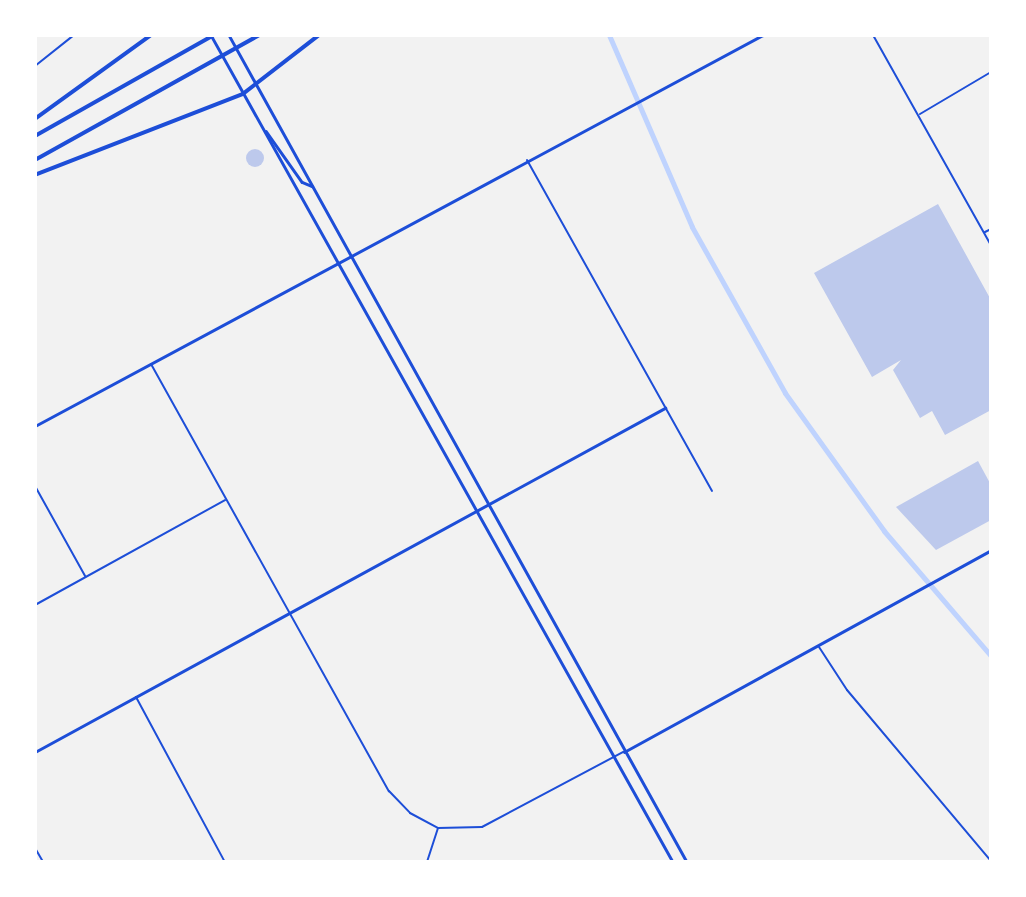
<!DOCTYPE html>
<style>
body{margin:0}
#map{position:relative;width:1026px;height:897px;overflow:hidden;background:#f2f2f2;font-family:Commissioner,sans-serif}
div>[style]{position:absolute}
.canal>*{height:5px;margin:-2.5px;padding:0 2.5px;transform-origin:2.5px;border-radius:2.5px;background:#bfd3fe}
.building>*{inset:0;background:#bdc9ec}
.round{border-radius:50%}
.minor>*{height:2px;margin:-1px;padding:0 1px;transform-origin:1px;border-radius:1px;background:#1d4ed8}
.tertiary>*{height:2.5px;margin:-1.25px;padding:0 1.25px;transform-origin:1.25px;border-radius:1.25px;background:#1d4ed8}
.secondary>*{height:2.5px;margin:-1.25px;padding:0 1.25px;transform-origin:1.25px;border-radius:1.25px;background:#1d4ed8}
.motorway>*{height:3.5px;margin:-1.75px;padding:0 1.75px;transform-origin:1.75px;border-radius:1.75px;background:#1d4ed8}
span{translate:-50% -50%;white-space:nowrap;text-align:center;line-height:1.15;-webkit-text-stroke:5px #fff;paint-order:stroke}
.frame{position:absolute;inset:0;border:37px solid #fff;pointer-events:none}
</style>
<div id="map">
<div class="canal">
<i style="left:609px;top:35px;width:209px;rotate:66.6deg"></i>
<i style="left:692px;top:227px;width:190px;rotate:60.7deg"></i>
<i style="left:785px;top:393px;width:170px;rotate:54.3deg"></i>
<i style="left:884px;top:531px;width:165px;rotate:49.4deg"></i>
</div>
<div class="building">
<i class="round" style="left:246px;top:149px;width:18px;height:18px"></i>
<i style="clip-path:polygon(938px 204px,991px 300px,991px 410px,945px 435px,932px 411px,920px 418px,893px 370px,901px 360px,872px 377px,814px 273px)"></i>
<i style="clip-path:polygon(978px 461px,991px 485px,991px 520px,936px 550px,896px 507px)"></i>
</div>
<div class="minor">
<i style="left:873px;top:35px;width:241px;rotate:60.7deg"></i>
<i style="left:35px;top:66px;width:50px;rotate:-38.5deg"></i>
<i style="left:920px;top:114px;width:82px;rotate:-30.6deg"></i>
<i style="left:527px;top:160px;width:379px;rotate:60.8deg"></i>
<i style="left:985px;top:232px;width:7px;rotate:-27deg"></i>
<i style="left:151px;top:364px;width:489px;rotate:60.9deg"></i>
<i style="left:389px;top:791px;width:30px;rotate:46deg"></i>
<i style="left:410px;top:813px;width:32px;rotate:28deg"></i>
<i style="left:438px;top:828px;width:36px;rotate:108deg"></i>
<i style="left:35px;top:486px;width:103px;rotate:60.9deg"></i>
<i style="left:35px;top:605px;width:217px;rotate:-28.9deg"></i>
<i style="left:819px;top:647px;width:51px;rotate:56.9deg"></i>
<i style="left:847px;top:690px;width:224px;rotate:49.9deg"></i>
<i style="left:136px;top:697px;width:187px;rotate:61.7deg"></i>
<i style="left:438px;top:828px;width:44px;rotate:-1.3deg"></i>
<i style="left:482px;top:827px;width:160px;rotate:-28deg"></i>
<i style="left:35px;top:848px;width:16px;rotate:60deg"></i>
</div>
<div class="tertiary">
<i style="left:35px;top:426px;width:826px;rotate:-28.24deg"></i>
<i style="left:35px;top:752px;width:718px;rotate:-28.64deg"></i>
<i style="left:624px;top:752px;width:419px;rotate:-28.8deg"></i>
</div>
<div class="secondary">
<i style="left:211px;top:35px;width:947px;rotate:60.81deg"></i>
<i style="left:229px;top:35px;width:945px;rotate:61.02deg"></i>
<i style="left:266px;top:131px;width:62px;rotate:54.8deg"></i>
<i style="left:302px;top:182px;width:11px;rotate:22deg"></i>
</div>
<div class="motorway">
<i style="left:35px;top:119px;width:143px;rotate:-35.9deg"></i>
<i style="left:35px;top:136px;width:206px;rotate:-29.4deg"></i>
<i style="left:35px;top:160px;width:257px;rotate:-29.1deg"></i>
<i style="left:35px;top:175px;width:223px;rotate:-21.3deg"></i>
<i style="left:243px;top:94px;width:96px;rotate:-37.8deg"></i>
</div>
<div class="frame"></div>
</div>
